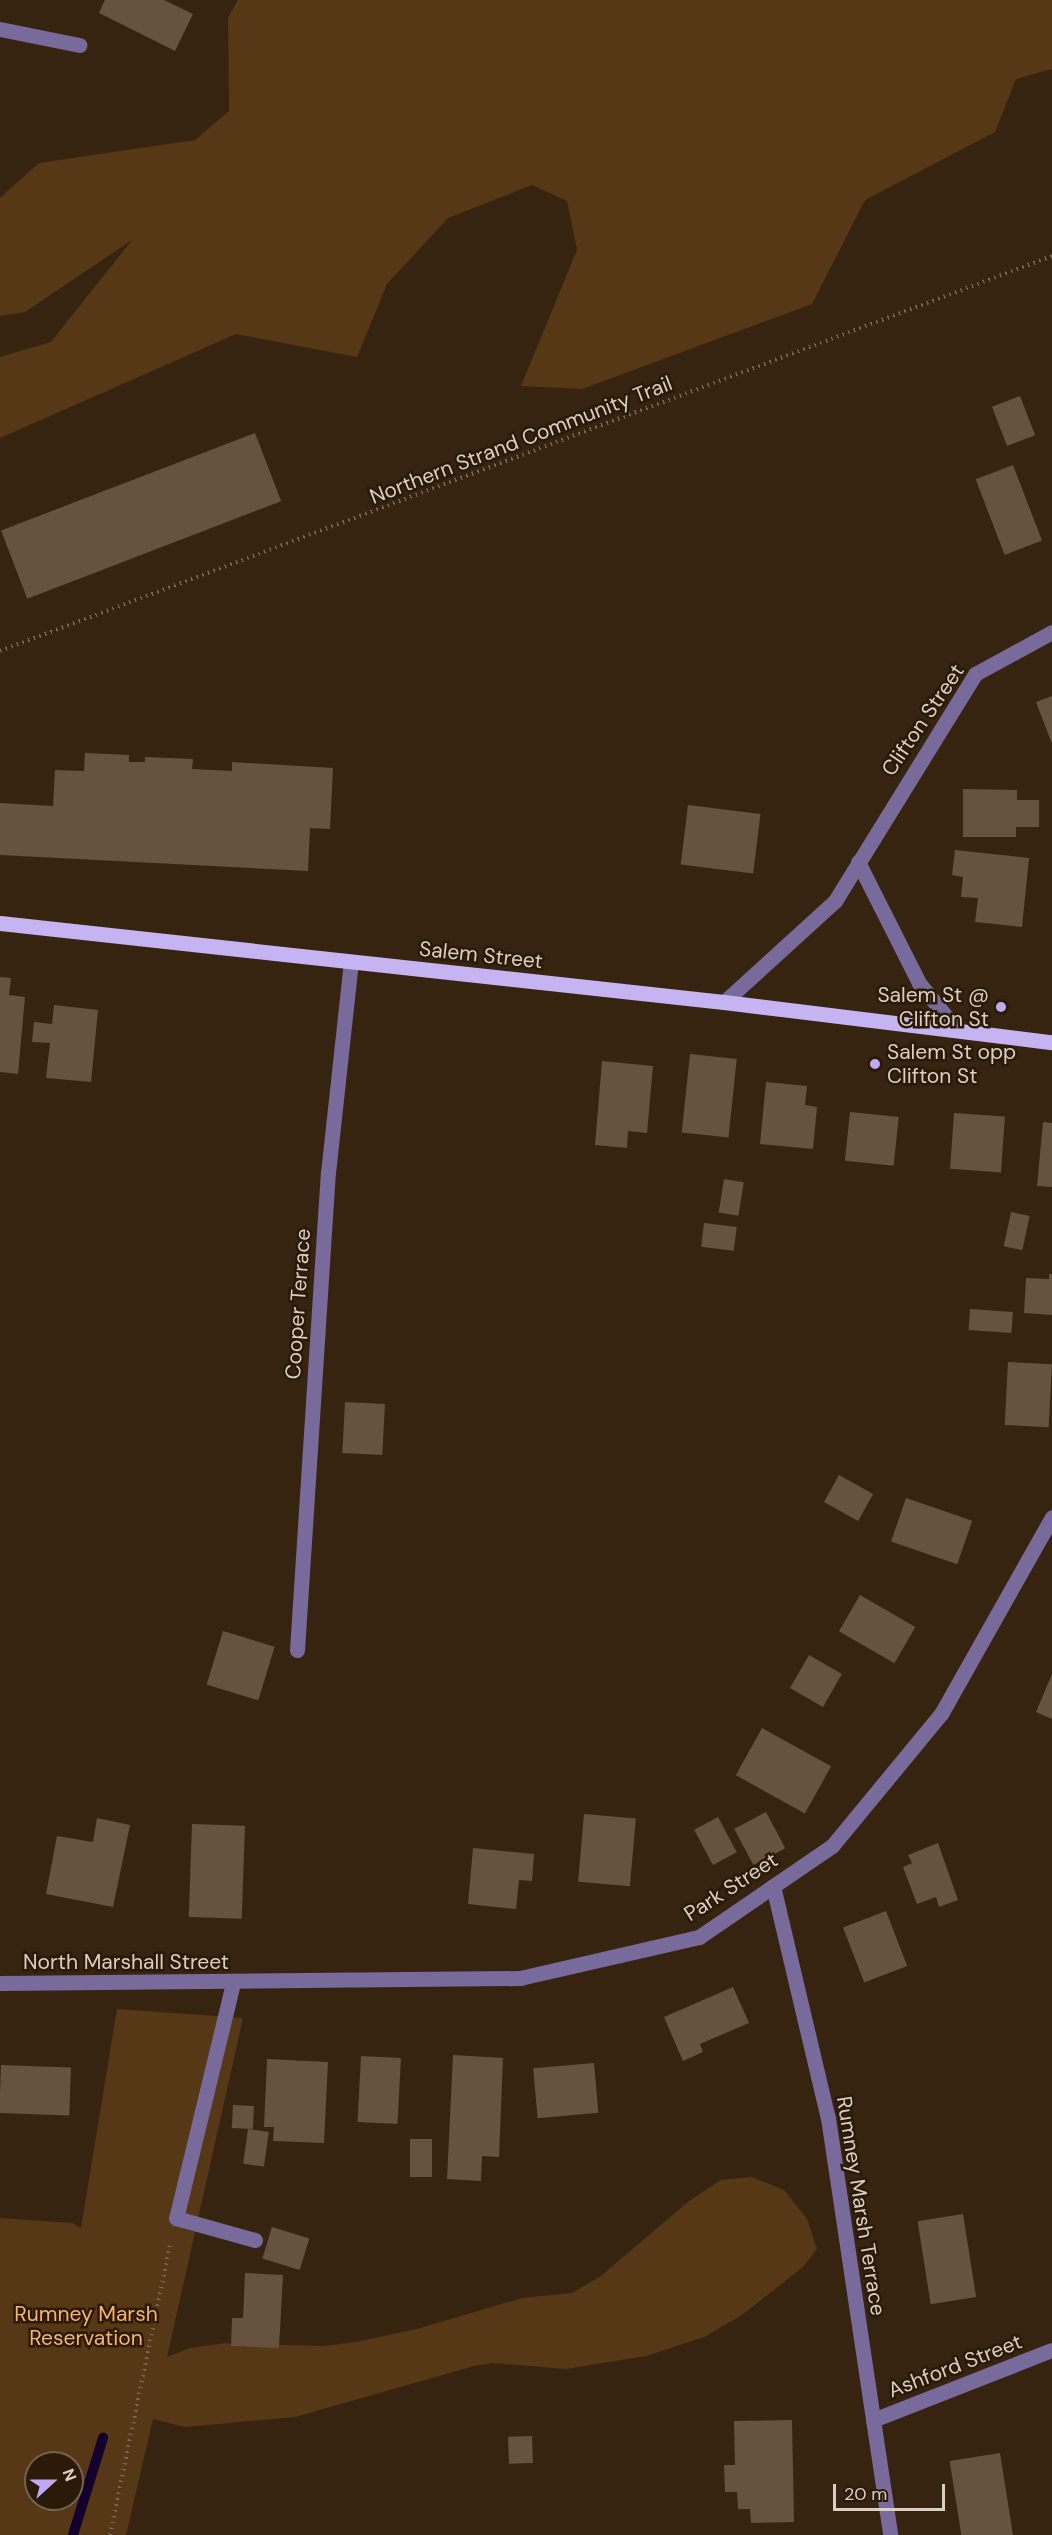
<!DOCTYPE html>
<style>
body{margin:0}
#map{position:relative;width:1052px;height:2535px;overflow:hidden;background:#362411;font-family:"DM Sans",sans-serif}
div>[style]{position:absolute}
.green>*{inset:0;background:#563817}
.stream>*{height:10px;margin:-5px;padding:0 5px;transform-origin:5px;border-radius:5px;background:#13002d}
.building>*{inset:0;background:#66523e;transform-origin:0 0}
.path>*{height:4px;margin-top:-2px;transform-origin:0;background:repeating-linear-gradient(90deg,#766657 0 1.5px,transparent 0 6px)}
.minor>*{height:15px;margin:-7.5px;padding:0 7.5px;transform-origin:7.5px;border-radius:7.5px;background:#786a9b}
.major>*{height:15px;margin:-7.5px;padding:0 7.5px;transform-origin:7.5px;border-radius:7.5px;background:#c5b4f1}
.dots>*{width:16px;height:16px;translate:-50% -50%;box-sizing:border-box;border:3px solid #2b1a07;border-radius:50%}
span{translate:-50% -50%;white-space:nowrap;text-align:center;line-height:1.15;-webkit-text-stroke:5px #2b1a07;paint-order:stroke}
.street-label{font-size:21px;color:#dbcfc4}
.poi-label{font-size:21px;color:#dbcfc4}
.right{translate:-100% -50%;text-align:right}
.left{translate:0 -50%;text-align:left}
.park-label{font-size:21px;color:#f6b572}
.north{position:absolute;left:24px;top:2451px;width:60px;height:60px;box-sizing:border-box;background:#2b1a07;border:2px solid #716253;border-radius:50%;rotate:69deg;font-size:16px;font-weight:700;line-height:24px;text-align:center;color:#dbcfc4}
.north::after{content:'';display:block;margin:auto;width:21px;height:27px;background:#bfa9f4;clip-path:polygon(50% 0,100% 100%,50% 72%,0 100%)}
.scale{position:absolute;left:833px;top:2484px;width:112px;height:27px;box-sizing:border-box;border:3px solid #dbcfc4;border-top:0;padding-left:8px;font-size:18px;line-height:21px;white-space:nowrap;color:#dbcfc4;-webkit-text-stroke:4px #2b1a07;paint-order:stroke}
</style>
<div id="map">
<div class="green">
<i style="clip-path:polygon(238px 0,1052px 0,1052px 69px,1016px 79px,995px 132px,865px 200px,812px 304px,582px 389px,521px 386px,577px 250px,567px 201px,532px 185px,448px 218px,387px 284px,357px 357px,236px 334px,0 438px,0 357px,51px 342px,132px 240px,25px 312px,0 316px,0 198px,39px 163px,195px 140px,229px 111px,228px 18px)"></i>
<i style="clip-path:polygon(evenodd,117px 2009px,243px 2018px,167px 2357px,190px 2348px,226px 2343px,245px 2347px,246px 2344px,324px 2346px,356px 2342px,417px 2329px,522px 2298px,572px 2293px,601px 2276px,689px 2201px,721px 2180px,752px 2177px,784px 2190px,807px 2219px,817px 2249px,803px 2267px,742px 2315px,704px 2337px,646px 2356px,566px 2369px,493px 2363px,474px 2366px,295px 2417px,185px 2427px,153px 2419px,126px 2535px,0 2535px,0 2218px,72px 2223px,81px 2228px,117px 2009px,36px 2463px,72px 2463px,72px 2499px,36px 2499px,36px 2463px)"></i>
</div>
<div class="stream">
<i style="left:73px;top:2535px;width:102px;rotate:-72.8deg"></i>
</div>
<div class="building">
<i style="clip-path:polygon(105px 0,164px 0,193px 14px,175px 51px,99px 13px)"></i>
<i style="left:1020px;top:396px;width:42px;height:30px;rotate:69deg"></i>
<i style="left:255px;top:433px;width:73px;height:272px;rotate:69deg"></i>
<i style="left:1013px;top:465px;width:81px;height:40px;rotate:69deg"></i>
<i style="clip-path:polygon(1052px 696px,1052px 744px,1036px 702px)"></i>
<i style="clip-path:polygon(85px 753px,129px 755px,129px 762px,145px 762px,145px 757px,193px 759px,192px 769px,232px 771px,232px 762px,333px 768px,330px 829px,310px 828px,308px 871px,0 855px,0 803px,53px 806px,55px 770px,84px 771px)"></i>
<i style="clip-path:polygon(963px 789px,1017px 790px,1017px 800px,1039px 800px,1039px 827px,1016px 827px,1016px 837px,963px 837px)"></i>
<i style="left:688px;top:805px;width:73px;height:60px;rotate:7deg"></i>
<i style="clip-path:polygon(955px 850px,1029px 858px,1022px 927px,975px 922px,978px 898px,961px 897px,963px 877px,952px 875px)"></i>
<i style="clip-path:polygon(0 977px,11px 978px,9px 995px,25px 997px,18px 1074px,0 1072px)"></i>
<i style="clip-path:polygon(54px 1005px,98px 1010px,91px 1082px,46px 1078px,50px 1043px,32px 1042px,34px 1022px,52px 1024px)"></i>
<i style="left:690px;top:1054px;width:47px;height:79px;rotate:6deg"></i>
<i style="clip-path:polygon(602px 1061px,653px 1066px,647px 1133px,628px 1131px,627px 1148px,595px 1145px)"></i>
<i style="clip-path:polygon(766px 1082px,807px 1086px,805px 1105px,817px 1107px,813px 1149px,760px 1144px)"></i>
<i style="left:850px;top:1112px;width:49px;height:49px;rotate:6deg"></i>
<i style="left:954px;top:1113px;width:51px;height:56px;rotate:4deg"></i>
<i style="clip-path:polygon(1043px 1122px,1052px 1123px,1052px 1187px,1037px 1186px)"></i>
<i style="left:724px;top:1179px;width:20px;height:34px;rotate:9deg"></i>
<i style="left:1011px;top:1212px;width:19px;height:35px;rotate:12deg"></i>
<i style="left:704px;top:1223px;width:33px;height:24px;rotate:7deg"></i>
<i style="clip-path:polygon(1049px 1274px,1052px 1274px,1052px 1315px,1024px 1313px,1026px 1278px,1049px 1279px)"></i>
<i style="left:970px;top:1309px;width:43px;height:21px;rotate:4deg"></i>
<i style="left:1008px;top:1362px;width:44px;height:63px;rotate:3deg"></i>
<i style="left:345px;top:1402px;width:40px;height:51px;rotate:3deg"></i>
<i style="left:839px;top:1475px;width:39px;height:31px;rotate:29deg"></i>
<i style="left:906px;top:1498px;width:70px;height:46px;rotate:19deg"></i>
<i style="left:860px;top:1595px;width:64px;height:42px;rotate:30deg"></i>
<i style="left:223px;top:1631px;width:54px;height:56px;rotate:17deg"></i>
<i style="left:809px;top:1655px;width:38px;height:38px;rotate:30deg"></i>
<i style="clip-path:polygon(1052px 1674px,1052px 1719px,1036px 1712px)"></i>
<i style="left:762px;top:1728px;width:79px;height:54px;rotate:29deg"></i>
<i style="left:766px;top:1812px;width:41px;height:36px;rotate:62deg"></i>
<i style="left:584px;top:1814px;width:52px;height:68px;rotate:5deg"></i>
<i style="left:718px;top:1817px;width:40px;height:27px;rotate:62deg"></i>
<i style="clip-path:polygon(97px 1818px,130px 1825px,113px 1907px,46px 1894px,57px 1836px,93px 1842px)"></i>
<i style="left:192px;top:1824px;width:53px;height:93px;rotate:2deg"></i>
<i style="clip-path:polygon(938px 1843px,958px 1900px,939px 1907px,936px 1897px,917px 1904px,903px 1867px,912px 1863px,908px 1855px)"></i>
<i style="clip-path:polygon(473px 1848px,534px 1854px,532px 1881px,519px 1880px,516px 1909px,468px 1904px)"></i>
<i style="left:886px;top:1911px;width:59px;height:46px;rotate:69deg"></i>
<i style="clip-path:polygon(733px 1987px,749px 2023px,700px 2044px,703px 2052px,683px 2061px,664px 2017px)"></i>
<i style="clip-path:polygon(453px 2055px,503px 2058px,499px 2157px,482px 2156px,481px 2181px,447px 2179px)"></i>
<i style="left:361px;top:2056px;width:40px;height:66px;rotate:3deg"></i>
<i style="clip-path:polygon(267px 2059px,328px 2062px,324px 2143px,273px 2141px,274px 2127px,264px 2127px)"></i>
<i style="left:594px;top:2063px;width:50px;height:61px;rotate:85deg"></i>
<i style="left:1px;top:2065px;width:70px;height:48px;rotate:2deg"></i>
<i style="left:233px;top:2105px;width:21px;height:23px;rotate:3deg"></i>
<i style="left:248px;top:2129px;width:21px;height:35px;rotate:8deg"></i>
<i style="left:410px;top:2139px;width:22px;height:38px"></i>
<i style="left:963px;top:2214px;width:84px;height:46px;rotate:81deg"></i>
<i style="left:272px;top:2227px;width:39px;height:33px;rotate:17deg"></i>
<i style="clip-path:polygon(245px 2273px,283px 2275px,279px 2348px,231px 2346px,232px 2318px,243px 2318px)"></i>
<i style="clip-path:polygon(792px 2420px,794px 2522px,751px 2523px,750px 2509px,738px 2509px,737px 2492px,725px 2492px,724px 2465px,735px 2465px,734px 2421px)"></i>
<i style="left:532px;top:2436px;width:27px;height:24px;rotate:88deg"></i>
<i style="left:1000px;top:2453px;width:83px;height:51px;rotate:81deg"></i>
</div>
<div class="path">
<i style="left:0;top:651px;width:1124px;rotate:-20.58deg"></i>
<i style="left:110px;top:2535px;width:296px;rotate:-78.3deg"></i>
</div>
<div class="minor">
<i style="left:0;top:29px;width:81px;rotate:11.4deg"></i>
<i style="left:858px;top:862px;width:136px;rotate:63.2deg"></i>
<i style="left:919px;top:983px;width:60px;rotate:51deg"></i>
<i style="left:724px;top:1002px;width:150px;rotate:-42.3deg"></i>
<i style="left:835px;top:901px;width:267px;rotate:-58.3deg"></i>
<i style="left:975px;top:674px;width:88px;rotate:-28.6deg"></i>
<i style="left:297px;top:1650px;width:478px;rotate:-86.3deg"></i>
<i style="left:328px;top:1173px;width:212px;rotate:-83.8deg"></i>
<i style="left:773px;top:1886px;width:238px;rotate:76.7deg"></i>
<i style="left:828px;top:2118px;width:422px;rotate:81.5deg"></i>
<i style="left:0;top:1983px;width:520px;rotate:-0.55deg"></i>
<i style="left:520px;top:1978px;width:184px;rotate:-12.9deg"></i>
<i style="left:699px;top:1937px;width:161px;rotate:-34.4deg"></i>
<i style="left:832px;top:1846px;width:171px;rotate:-50.5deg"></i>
<i style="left:941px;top:1714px;width:226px;rotate:-60.6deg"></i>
<i style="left:233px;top:1983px;width:242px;rotate:103.6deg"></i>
<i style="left:176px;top:2218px;width:82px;rotate:15.6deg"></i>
<i style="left:873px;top:2420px;width:192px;rotate:-21.4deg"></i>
</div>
<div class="major">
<i style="left:0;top:923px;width:728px;rotate:6.23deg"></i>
<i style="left:724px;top:1002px;width:330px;rotate:7deg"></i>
</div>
<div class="dots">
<i style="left:1001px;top:1007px;background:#bfa9f4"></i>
<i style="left:875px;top:1064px;background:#bfa9f4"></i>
</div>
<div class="street-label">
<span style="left:521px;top:440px;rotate:-21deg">Northern Strand Community Trail</span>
<span style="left:923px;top:720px;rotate:-56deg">Clifton Street</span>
<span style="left:481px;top:955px;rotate:6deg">Salem Street</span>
<span style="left:298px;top:1304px;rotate:-86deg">Cooper Terrace</span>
<span style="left:731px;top:1887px;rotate:-33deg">Park Street</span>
<span style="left:126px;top:1962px">North Marshall Street</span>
<span style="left:861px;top:2206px;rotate:81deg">Rumney Marsh Terrace</span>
<span style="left:955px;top:2366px;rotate:-21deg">Ashford Street</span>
</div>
<div class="poi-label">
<span class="right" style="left:989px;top:1007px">Salem St @<br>Clifton St</span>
<span class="left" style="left:887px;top:1064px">Salem St opp<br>Clifton St</span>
</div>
<div class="park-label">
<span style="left:86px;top:2326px">Rumney Marsh<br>Reservation</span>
</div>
<div class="north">N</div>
<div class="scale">20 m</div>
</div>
